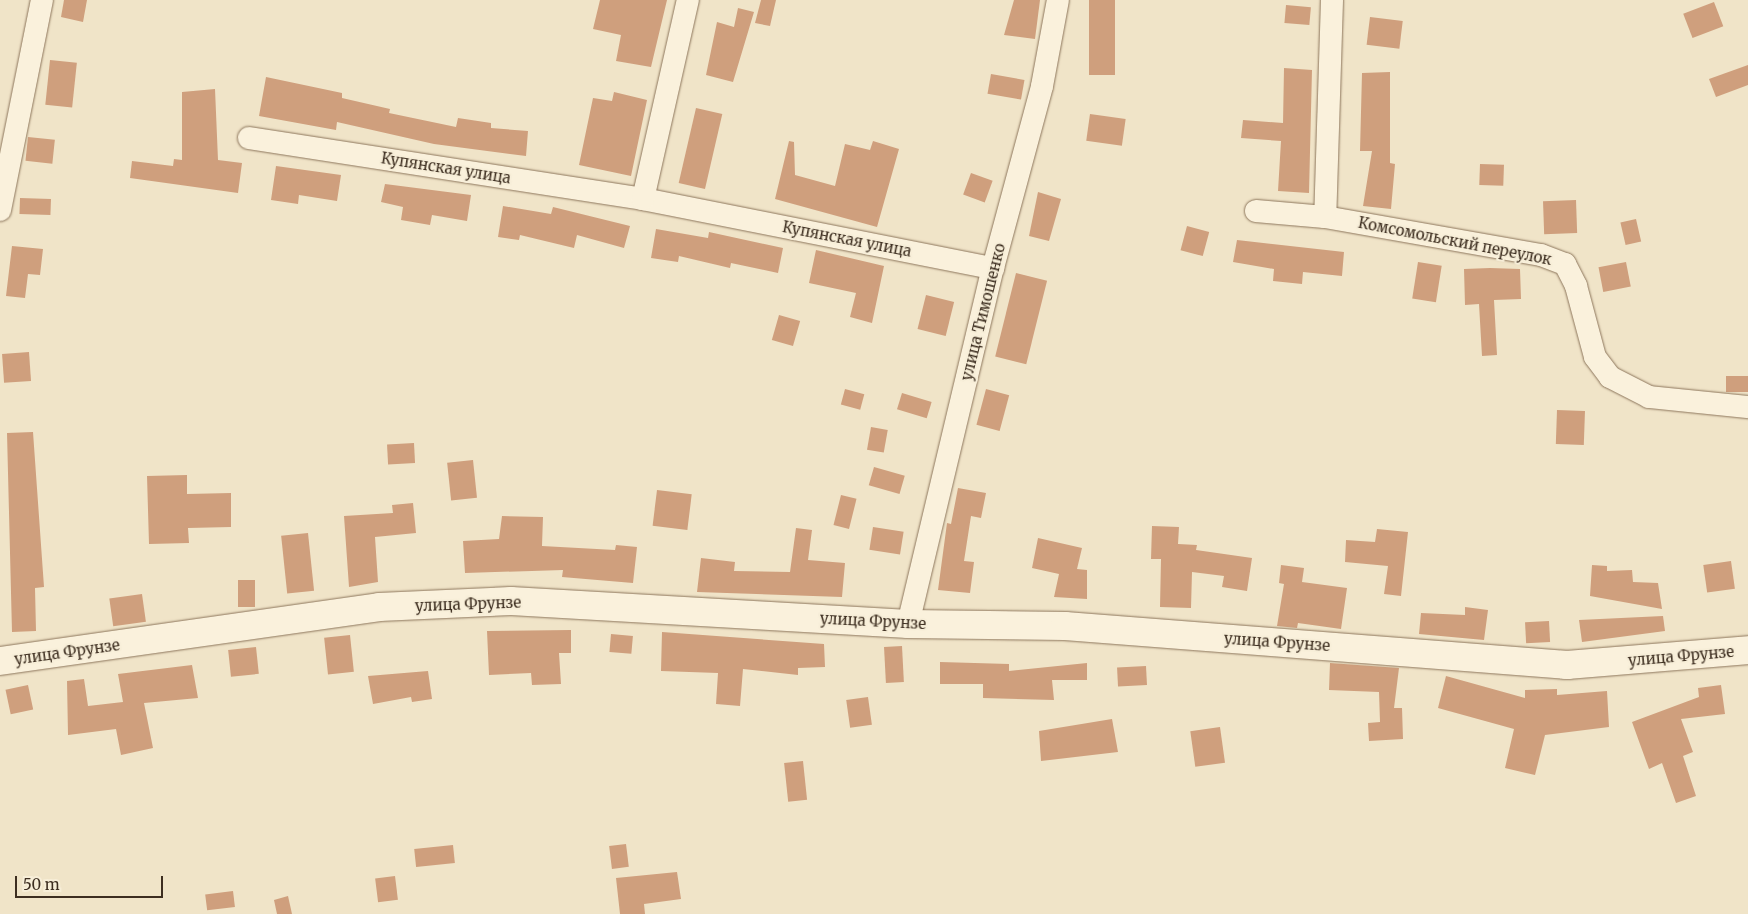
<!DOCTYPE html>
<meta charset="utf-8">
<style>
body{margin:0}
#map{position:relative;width:1748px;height:914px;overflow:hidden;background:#f0e4c8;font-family:Merriweather,serif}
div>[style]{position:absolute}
.building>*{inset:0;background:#cf9f7d;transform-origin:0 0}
.roads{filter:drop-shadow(0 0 1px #8d765c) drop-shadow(0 0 1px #8d765c)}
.minor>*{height:22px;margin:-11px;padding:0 11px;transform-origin:11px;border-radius:11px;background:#faf1dc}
.tertiary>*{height:28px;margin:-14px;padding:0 14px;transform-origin:14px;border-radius:14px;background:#faf1dc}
span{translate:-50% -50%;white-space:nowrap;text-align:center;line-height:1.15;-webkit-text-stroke:4px #f7eed8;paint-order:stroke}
.street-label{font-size:15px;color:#3d2e20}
.scale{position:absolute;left:15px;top:876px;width:148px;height:22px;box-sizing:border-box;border:2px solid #3d2e20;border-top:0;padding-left:6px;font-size:15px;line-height:18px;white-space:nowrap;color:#3d2e20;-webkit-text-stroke:4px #f7eed8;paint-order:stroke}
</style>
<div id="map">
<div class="building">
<i style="clip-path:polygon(64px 0,87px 0,83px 22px,61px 17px)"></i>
<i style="clip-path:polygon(600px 0,667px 0,651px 67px,616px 61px,621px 35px,593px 29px)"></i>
<i style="clip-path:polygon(761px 0,776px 0,770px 26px,755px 23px)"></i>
<i style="clip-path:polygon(1014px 0,1040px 0,1035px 39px,1004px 35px)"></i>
<i style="left:1089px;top:0;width:26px;height:75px"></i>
<i style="left:1714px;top:2px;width:26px;height:33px;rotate:69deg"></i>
<i style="left:1286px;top:5px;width:25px;height:18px;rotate:5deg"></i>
<i style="clip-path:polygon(738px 8px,754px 12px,733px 82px,706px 75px,717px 22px,734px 27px)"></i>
<i style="left:1370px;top:17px;width:33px;height:28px;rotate:7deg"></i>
<i style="left:50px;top:60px;width:27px;height:45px;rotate:6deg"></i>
<i style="clip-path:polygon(1748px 65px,1748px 85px,1716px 97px,1709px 79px)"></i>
<i style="clip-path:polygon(1284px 68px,1312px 70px,1309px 193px,1278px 191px,1281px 141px,1241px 138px,1243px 120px,1283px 123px)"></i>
<i style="clip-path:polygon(1390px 72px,1390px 163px,1395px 164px,1391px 209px,1363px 206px,1372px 151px,1360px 151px,1362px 73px)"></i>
<i style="left:991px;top:74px;width:34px;height:20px;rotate:10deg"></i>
<i style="clip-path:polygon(266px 77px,342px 93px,342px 98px,390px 109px,389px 113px,456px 127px,458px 118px,491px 123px,491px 128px,528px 131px,526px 156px,434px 144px,337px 122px,336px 130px,259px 116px)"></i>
<i style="clip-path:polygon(215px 89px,218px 160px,242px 163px,238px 193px,130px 178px,132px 161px,173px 166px,174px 159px,182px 160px,182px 92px)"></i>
<i style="clip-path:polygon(614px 92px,647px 100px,631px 176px,579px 165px,593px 98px,612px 101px)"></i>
<i style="left:696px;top:108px;width:27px;height:77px;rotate:13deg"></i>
<i style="left:1090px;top:114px;width:36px;height:27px;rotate:8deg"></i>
<i style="left:28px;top:137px;width:27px;height:24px;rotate:6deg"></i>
<i style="clip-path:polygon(789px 141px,794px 142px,795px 175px,835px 186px,845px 144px,870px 150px,873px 141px,899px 149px,877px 227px,775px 199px)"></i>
<i style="left:1480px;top:164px;width:24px;height:21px;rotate:2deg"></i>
<i style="clip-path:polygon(276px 166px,341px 175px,337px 201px,299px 195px,298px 204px,271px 200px)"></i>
<i style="left:971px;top:173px;width:23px;height:23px;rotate:20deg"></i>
<i style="clip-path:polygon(385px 184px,471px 195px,467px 221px,432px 215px,430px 225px,401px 220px,403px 207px,381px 202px)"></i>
<i style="clip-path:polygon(1038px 192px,1061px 199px,1049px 241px,1029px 236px)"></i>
<i style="left:20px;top:198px;width:31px;height:16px;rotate:2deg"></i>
<i style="left:1576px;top:200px;width:33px;height:33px;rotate:88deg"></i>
<i style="clip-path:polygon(503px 206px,551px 214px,553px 207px,630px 226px,624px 248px,577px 235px,574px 248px,520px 235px,519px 240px,498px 237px)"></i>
<i style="left:1636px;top:219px;width:23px;height:16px;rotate:77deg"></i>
<i style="left:1187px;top:226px;width:23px;height:25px;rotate:15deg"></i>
<i style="clip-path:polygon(656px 229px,708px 238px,709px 232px,783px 248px,778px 273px,731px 263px,730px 268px,679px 256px,678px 262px,651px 258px)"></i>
<i style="clip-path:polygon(1237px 240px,1344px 252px,1342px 276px,1303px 272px,1302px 284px,1273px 281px,1274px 269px,1233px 262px)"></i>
<i style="clip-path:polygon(12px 246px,43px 249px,40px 275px,28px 274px,25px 298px,6px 296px)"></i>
<i style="clip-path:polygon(816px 250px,884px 266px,872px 323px,850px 317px,856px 293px,809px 283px)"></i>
<i style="left:1418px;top:262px;width:24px;height:37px;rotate:9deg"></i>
<i style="left:1626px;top:262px;width:25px;height:28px;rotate:79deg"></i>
<i style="clip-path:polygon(1490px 268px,1520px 269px,1521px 299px,1494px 300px,1497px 355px,1482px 356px,1479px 304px,1465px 305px,1464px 269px)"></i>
<i style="left:1016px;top:273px;width:32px;height:86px;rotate:14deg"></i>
<i style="left:926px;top:295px;width:29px;height:35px;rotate:14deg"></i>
<i style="left:779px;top:315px;width:22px;height:26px;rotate:16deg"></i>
<i style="left:29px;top:352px;width:29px;height:27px;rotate:86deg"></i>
<i style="left:1726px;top:376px;width:22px;height:16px"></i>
<i style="left:845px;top:389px;width:20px;height:16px;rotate:15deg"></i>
<i style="left:986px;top:389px;width:24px;height:37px;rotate:15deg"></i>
<i style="left:902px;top:393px;width:31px;height:17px;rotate:17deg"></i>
<i style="left:1557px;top:410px;width:28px;height:34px;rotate:2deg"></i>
<i style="left:871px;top:427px;width:17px;height:23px;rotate:10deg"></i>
<i style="clip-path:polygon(33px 432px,44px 587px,35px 588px,36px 631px,12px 632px,7px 433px)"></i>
<i style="left:414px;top:443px;width:20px;height:27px;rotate:87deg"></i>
<i style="left:473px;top:460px;width:38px;height:26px;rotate:84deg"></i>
<i style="left:874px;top:467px;width:32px;height:19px;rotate:16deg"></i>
<i style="clip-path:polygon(187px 475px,187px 494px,231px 493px,231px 527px,188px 528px,189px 543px,149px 544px,147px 476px)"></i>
<i style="clip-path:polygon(958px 488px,986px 493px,981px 518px,971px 516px,964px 561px,974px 562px,970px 593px,938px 590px,947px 523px,951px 524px)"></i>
<i style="left:657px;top:490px;width:35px;height:36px;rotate:7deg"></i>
<i style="left:841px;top:495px;width:16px;height:31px;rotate:14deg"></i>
<i style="clip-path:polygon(413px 503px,416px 533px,375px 537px,378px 582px,349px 587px,344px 516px,393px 513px,392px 505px)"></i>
<i style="clip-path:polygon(502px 516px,543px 517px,542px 546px,615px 550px,616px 545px,637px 547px,633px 583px,562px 577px,563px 570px,465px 573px,463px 541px,499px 539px)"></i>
<i style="clip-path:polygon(1152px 526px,1179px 527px,1178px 544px,1197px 545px,1196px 550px,1252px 558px,1247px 591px,1222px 587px,1224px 576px,1192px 572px,1191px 608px,1160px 607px,1161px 559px,1151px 559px)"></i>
<i style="left:873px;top:527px;width:31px;height:23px;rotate:9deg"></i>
<i style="clip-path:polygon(796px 528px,812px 530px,808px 560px,845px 563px,842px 597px,697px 592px,701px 558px,735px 562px,734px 571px,790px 572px)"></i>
<i style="clip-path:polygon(1377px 529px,1408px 532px,1401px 596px,1384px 594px,1388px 566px,1345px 562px,1346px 540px,1375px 542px)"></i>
<i style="left:308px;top:533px;width:58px;height:27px;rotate:84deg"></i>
<i style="clip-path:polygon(1038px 538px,1082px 548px,1077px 569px,1087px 570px,1087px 599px,1054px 597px,1059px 574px,1032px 568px)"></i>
<i style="left:1731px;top:561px;width:28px;height:28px;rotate:82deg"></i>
<i style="clip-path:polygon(1281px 565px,1304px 568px,1302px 582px,1347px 588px,1341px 629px,1298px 623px,1297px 628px,1277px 626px,1284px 584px,1279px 583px)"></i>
<i style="clip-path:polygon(1592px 565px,1607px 566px,1607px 571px,1632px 570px,1633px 582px,1658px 583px,1662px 609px,1590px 596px)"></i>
<i style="left:238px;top:580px;width:17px;height:27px"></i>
<i style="left:142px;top:594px;width:28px;height:33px;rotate:82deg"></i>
<i style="clip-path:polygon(1465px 607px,1488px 610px,1484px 640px,1419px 634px,1421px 613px,1465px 615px)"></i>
<i style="clip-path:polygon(1663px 616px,1665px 631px,1582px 642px,1579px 620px)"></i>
<i style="left:1549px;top:621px;width:21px;height:24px;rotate:87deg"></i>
<i style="clip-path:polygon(571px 630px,571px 653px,559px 653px,561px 684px,532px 685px,531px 673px,489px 675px,487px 631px)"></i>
<i style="clip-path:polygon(662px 632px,824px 644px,825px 667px,798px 668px,798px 675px,743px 669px,740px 706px,716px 704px,718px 673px,661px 671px)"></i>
<i style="left:611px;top:634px;width:22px;height:18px;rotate:5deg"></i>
<i style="left:350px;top:635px;width:37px;height:26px;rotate:84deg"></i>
<i style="left:902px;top:646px;width:36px;height:18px;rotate:87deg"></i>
<i style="left:256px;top:647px;width:27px;height:28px;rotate:84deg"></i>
<i style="clip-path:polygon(940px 662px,1009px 664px,1009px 671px,1087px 663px,1087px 680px,1052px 680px,1054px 700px,983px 698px,983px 684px,940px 684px)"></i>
<i style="clip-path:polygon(1330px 663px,1399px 668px,1394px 708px,1402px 708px,1403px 739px,1369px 741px,1368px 723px,1380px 722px,1379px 692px,1329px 690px)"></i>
<i style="clip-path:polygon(192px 665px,198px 698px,144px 703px,153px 748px,121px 755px,116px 729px,68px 735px,67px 681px,84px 679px,88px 706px,123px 702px,118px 674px)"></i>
<i style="left:1146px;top:666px;width:19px;height:29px;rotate:87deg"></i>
<i style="clip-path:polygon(428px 671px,432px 699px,412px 702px,411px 697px,373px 704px,368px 676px)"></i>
<i style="clip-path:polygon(1446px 676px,1525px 698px,1525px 690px,1557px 689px,1557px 695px,1607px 691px,1609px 727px,1545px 735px,1535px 775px,1505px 768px,1514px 729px,1438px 708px)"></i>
<i style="left:28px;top:685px;width:25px;height:23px;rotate:78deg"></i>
<i style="clip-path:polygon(1721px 685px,1725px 714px,1681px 719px,1693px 752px,1683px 756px,1696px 796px,1676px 803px,1662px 763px,1649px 769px,1632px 722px,1699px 697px,1698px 688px)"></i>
<i style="left:868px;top:697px;width:28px;height:22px;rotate:82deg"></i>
<i style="clip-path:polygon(1112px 719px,1118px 752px,1041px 761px,1039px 731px)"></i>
<i style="left:1220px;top:727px;width:36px;height:30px;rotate:82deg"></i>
<i style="left:803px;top:761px;width:39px;height:19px;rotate:84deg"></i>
<i style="left:626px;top:844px;width:23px;height:17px;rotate:83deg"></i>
<i style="left:453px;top:845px;width:18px;height:39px;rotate:84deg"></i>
<i style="clip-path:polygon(677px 872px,681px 899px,644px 904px,645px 914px,620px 914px,616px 878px)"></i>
<i style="left:395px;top:876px;width:24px;height:20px;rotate:83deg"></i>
<i style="left:233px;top:891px;width:16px;height:28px;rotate:83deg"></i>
<i style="clip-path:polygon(288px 896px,292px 914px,277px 914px,274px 900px)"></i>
</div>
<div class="roads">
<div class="minor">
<i style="left:1332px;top:0;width:217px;rotate:91.8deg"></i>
<i style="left:1325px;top:217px;width:219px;rotate:10deg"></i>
<i style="left:1541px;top:255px;width:26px;rotate:21deg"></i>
<i style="left:1565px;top:264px;width:25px;rotate:63deg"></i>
<i style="left:1576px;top:286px;width:73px;rotate:75deg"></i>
<i style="left:1595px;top:357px;width:25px;rotate:53deg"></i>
<i style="left:1610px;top:377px;width:44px;rotate:27.1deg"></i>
<i style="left:1649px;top:397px;width:100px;rotate:5.8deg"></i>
<i style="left:249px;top:138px;width:399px;rotate:8.8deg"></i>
<i style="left:643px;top:199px;width:357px;rotate:11.2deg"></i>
<i style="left:643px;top:199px;width:204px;rotate:-77.3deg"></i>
<i style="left:0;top:210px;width:214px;rotate:-78.7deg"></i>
<i style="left:1256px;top:211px;width:69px;rotate:5deg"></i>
<i style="left:908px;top:624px;width:366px;rotate:-76.6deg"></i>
<i style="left:993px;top:268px;width:188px;rotate:-74.9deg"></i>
<i style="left:1042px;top:86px;width:87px;rotate:-79.5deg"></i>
</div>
<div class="tertiary">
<i style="left:0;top:661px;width:383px;rotate:-8.1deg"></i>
<i style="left:379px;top:607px;width:132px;rotate:-2.6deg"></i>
<i style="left:511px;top:601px;width:398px;rotate:3.3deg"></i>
<i style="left:908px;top:624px;width:157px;rotate:0.7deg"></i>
<i style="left:1065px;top:626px;width:504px;rotate:4.44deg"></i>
<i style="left:1567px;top:665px;width:182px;rotate:-4.7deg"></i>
</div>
</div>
<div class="street-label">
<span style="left:446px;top:168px;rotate:9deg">Купянская улица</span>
<span style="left:847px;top:239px;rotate:11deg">Купянская улица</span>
<span style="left:1455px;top:241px;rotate:11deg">Комсомольский переулок</span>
<span style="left:983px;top:312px;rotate:-76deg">улица Тимошенко</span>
<span style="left:468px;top:604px;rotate:-2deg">улица Фрунзе</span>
<span style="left:873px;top:621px;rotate:3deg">улица Фрунзе</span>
<span style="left:1277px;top:642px;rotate:4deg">улица Фрунзе</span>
<span style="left:67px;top:652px;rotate:-8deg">улица Фрунзе</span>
<span style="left:1681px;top:656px;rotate:-5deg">улица Фрунзе</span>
</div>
<div class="scale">50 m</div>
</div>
